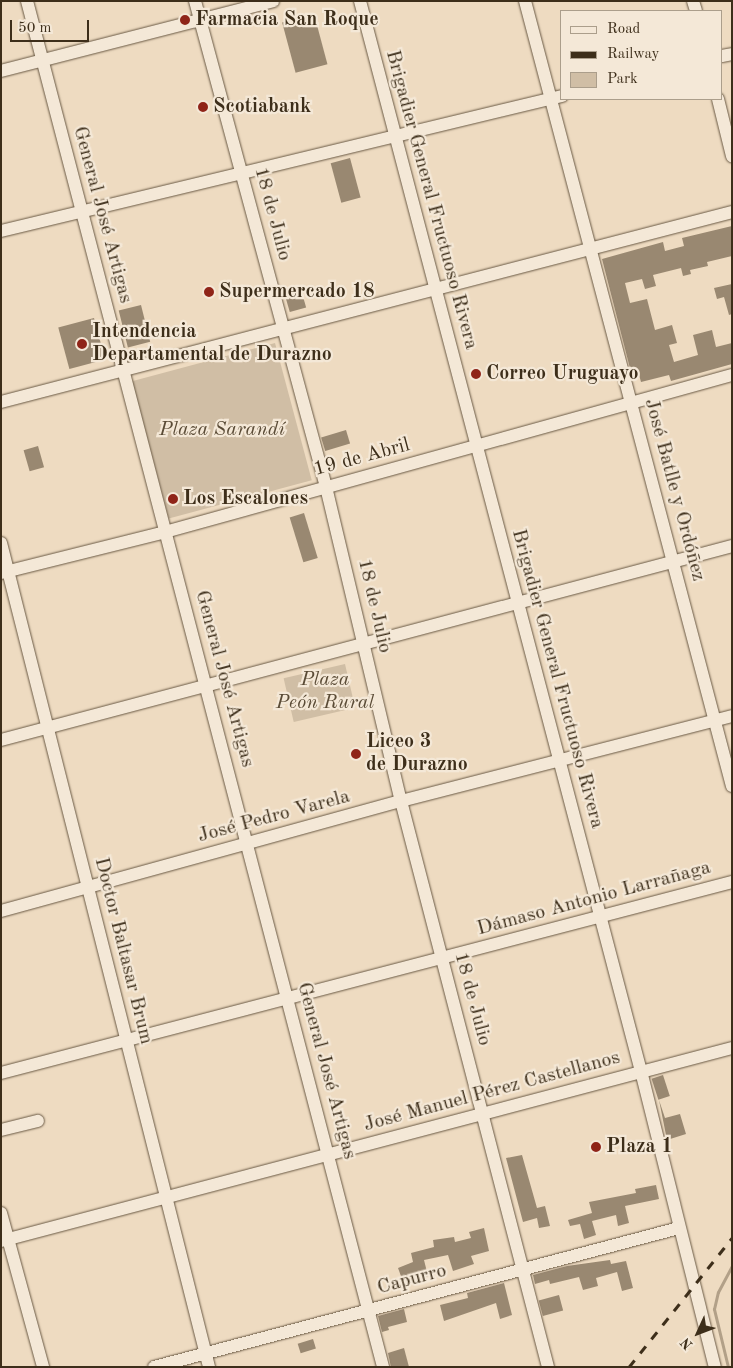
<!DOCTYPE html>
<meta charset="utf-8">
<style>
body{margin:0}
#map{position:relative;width:733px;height:1368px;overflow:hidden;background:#eedbc1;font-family:"Old Standard TT",serif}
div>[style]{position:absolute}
.green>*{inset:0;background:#d0bea5;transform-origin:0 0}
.stream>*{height:3px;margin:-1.5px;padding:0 1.5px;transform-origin:1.5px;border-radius:1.5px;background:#b2a088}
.building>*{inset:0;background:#998871;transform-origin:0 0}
.roads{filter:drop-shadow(0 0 1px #695944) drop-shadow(0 0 1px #695944)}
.minor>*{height:12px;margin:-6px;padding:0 6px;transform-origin:6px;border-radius:6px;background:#f4e8d7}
.rail>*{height:3px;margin-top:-1.5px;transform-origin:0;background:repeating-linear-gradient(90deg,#3d2e1a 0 9px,transparent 0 18px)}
.dots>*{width:14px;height:14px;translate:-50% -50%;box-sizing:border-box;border:2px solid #f4e8d7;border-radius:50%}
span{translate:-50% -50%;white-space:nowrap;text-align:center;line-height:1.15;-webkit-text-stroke:4.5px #f4e8d7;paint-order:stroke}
.poi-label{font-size:20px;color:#3d2e1a;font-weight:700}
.left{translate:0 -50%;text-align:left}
.street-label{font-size:20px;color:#3d2e1a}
.park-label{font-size:20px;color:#5a4b36;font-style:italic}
.frame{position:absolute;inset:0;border:2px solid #3d2e1a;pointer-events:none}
.legend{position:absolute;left:560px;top:10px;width:162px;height:90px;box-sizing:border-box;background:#f4e8d7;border:1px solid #ab9e8b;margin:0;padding:6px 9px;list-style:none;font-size:15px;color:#3d2e1a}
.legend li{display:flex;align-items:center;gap:10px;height:25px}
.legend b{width:25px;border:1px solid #ab9e8b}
.north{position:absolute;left:673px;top:1308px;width:50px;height:50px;-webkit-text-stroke:4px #f4e8d7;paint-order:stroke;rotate:227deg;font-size:14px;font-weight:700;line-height:20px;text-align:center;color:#3d2e1a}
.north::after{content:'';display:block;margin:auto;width:18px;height:22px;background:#3d2e1a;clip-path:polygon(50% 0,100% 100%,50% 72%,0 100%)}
.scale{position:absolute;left:10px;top:20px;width:79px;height:22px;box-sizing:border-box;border:2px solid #3d2e1a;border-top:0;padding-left:6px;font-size:15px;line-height:18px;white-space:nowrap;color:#3d2e1a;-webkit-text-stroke:4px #f4e8d7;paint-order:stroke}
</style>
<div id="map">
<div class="green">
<i style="left:275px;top:343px;width:142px;height:148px;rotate:75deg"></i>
<i style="left:345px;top:664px;width:45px;height:63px;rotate:77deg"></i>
</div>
<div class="stream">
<i style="left:728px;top:1367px;width:60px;rotate:-103.6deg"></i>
<i style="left:714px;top:1309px;width:17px;rotate:-77deg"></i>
<i style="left:718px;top:1292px;width:30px;rotate:-62deg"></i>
</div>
<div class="building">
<i style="left:314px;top:14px;width:52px;height:33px;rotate:75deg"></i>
<i style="left:350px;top:158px;width:41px;height:20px;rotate:75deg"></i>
<i style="clip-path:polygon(732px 226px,732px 256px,707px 262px,708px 266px,690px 270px,691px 274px,683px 276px,681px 268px,653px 275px,656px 286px,645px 289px,642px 279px,625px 283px,630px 303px,647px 299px,655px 330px,672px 325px,677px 343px,669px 345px,674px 362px,698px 355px,693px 335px,712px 330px,716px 347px,732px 343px,732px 364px,671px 381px,669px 375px,641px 382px,638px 371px,631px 372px,602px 259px,663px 242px,665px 251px,684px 246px,682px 238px)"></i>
<i style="clip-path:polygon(732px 284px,732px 314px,729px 315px,724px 297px,717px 299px,714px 288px)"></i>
<i style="left:302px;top:293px;width:15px;height:17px;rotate:74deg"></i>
<i style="left:141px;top:305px;width:38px;height:23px;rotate:76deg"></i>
<i style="left:94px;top:318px;width:43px;height:37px;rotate:75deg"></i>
<i style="left:346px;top:430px;width:14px;height:26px;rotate:73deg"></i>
<i style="left:38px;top:446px;width:22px;height:15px;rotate:74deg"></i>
<i style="left:304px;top:513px;width:47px;height:15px;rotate:73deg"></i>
<i style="left:663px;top:1075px;width:22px;height:12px;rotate:72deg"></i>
<i style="clip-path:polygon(659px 1100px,665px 1118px,680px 1114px,686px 1134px,667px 1140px)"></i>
<i style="clip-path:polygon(522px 1155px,537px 1208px,545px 1206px,550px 1226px,539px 1228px,537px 1218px,523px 1222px,506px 1158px)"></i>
<i style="clip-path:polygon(656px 1185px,659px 1199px,625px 1206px,629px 1223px,618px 1226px,616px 1215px,592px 1221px,596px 1235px,584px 1239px,580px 1224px,570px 1226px,568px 1220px,592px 1213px,589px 1202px,636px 1193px,635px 1189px)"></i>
<i style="clip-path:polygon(484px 1228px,489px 1251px,471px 1256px,474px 1264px,453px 1271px,448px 1255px,424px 1260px,428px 1276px,418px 1279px,417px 1273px,402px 1279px,398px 1268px,413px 1262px,411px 1253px,434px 1247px,433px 1240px,454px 1237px,455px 1242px,471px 1238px,469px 1232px)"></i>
<i style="clip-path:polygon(610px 1260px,611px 1264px,626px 1261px,633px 1288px,622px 1291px,617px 1272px,596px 1278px,598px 1286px,583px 1290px,579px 1277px,550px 1284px,549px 1280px,535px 1284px,533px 1275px,567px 1266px)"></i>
<i style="clip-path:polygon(504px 1283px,512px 1315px,500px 1319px,496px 1303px,444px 1321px,440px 1305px,468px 1298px,467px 1293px)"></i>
<i style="left:559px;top:1295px;width:16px;height:21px;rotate:75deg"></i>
<i style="clip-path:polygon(404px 1309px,407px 1322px,388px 1327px,389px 1330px,382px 1332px,378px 1316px)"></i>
<i style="left:313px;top:1339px;width:10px;height:16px;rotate:73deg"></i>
<i style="clip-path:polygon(404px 1348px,409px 1367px,391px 1367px,388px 1353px)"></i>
</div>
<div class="roads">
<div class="minor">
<i style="left:27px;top:1px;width:1412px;rotate:75.39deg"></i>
<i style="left:195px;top:1px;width:503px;rotate:74.91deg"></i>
<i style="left:326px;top:487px;width:323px;rotate:76.6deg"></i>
<i style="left:401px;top:801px;width:585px;rotate:75.44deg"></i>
<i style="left:360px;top:1px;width:1106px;rotate:75.29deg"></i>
<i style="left:641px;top:1071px;width:305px;rotate:76deg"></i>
<i style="left:525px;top:1px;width:812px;rotate:75.23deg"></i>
<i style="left:693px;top:1px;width:10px;rotate:73deg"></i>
<i style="left:722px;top:56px;width:10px;rotate:-11deg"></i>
<i style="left:1px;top:71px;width:281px;rotate:-14.4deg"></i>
<i style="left:718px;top:99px;width:59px;rotate:76.2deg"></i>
<i style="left:1px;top:231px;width:577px;rotate:-13.53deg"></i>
<i style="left:1px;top:402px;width:755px;rotate:-14.57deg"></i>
<i style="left:1px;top:543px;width:850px;rotate:75.83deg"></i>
<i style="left:1px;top:573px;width:169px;rotate:-14deg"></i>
<i style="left:165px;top:532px;width:588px;rotate:-15.48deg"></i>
<i style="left:1px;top:740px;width:756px;rotate:-14.86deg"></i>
<i style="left:1px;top:911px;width:415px;rotate:-15.4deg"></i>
<i style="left:401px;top:801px;width:342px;rotate:-14.4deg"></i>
<i style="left:1px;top:1073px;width:756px;rotate:-14.64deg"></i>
<i style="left:1px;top:1130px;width:38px;rotate:-14deg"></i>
<i style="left:1px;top:1213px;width:160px;rotate:74.7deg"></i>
<i style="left:1px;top:1241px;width:756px;rotate:-14.79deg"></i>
<i style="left:154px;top:1367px;width:543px;rotate:-14.83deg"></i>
</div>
</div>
<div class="rail">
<i style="left:629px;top:1367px;width:165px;rotate:-51.4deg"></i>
</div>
<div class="dots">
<i style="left:185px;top:20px;background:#8f2418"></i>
<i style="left:203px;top:107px;background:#8f2418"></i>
<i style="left:209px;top:292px;background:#8f2418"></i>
<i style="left:82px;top:344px;background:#8f2418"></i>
<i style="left:476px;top:374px;background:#8f2418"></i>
<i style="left:173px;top:499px;background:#8f2418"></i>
<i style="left:356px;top:754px;background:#8f2418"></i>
<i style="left:596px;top:1147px;background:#8f2418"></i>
</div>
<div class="poi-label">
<span class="left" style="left:195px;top:20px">Farmacia San Roque</span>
<span class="left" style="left:213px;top:107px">Scotiabank</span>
<span class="left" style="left:219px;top:292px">Supermercado 18</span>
<span class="left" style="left:92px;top:344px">Intendencia<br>Departamental de Durazno</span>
<span class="left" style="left:486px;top:374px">Correo Uruguayo</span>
<span class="left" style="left:183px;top:499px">Los Escalones</span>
<span class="left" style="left:366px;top:754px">Liceo 3<br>de Durazno</span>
<span class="left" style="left:606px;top:1147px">Plaza 1</span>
</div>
<div class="street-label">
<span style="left:431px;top:200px;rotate:75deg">Brigadier General Fructuoso Rivera</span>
<span style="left:272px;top:214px;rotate:75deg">18 de Julio</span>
<span style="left:102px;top:215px;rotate:75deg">General José Artigas</span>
<span style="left:362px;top:458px;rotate:-15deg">19 de Abril</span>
<span style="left:674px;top:490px;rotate:75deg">José Batlle y Ordóñez</span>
<span style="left:374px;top:606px;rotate:77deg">18 de Julio</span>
<span style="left:224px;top:679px;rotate:75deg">General José Artigas</span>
<span style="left:557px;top:679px;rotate:75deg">Brigadier General Fructuoso Rivera</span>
<span style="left:274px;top:817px;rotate:-15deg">José Pedro Varela</span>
<span style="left:594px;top:899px;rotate:-15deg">Dámaso Antonio Larrañaga</span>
<span style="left:123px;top:951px;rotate:76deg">Doctor Baltasar Brum</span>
<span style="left:472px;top:999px;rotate:75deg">18 de Julio</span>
<span style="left:326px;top:1071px;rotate:75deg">General José Artigas</span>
<span style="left:492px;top:1092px;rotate:-15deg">José Manuel Pérez Castellanos</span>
<span style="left:412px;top:1280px;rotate:-15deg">Capurro</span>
</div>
<div class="park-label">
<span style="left:222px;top:430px">Plaza Sarandí</span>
<span style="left:325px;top:692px">Plaza<br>Peón Rural</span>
</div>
<div class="frame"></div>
<ul class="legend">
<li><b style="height:6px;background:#f4e8d7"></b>Road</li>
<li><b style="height:6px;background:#3d2e1a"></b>Railway</li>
<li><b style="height:14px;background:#d0bea5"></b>Park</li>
</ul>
<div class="north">N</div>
<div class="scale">50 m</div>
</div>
